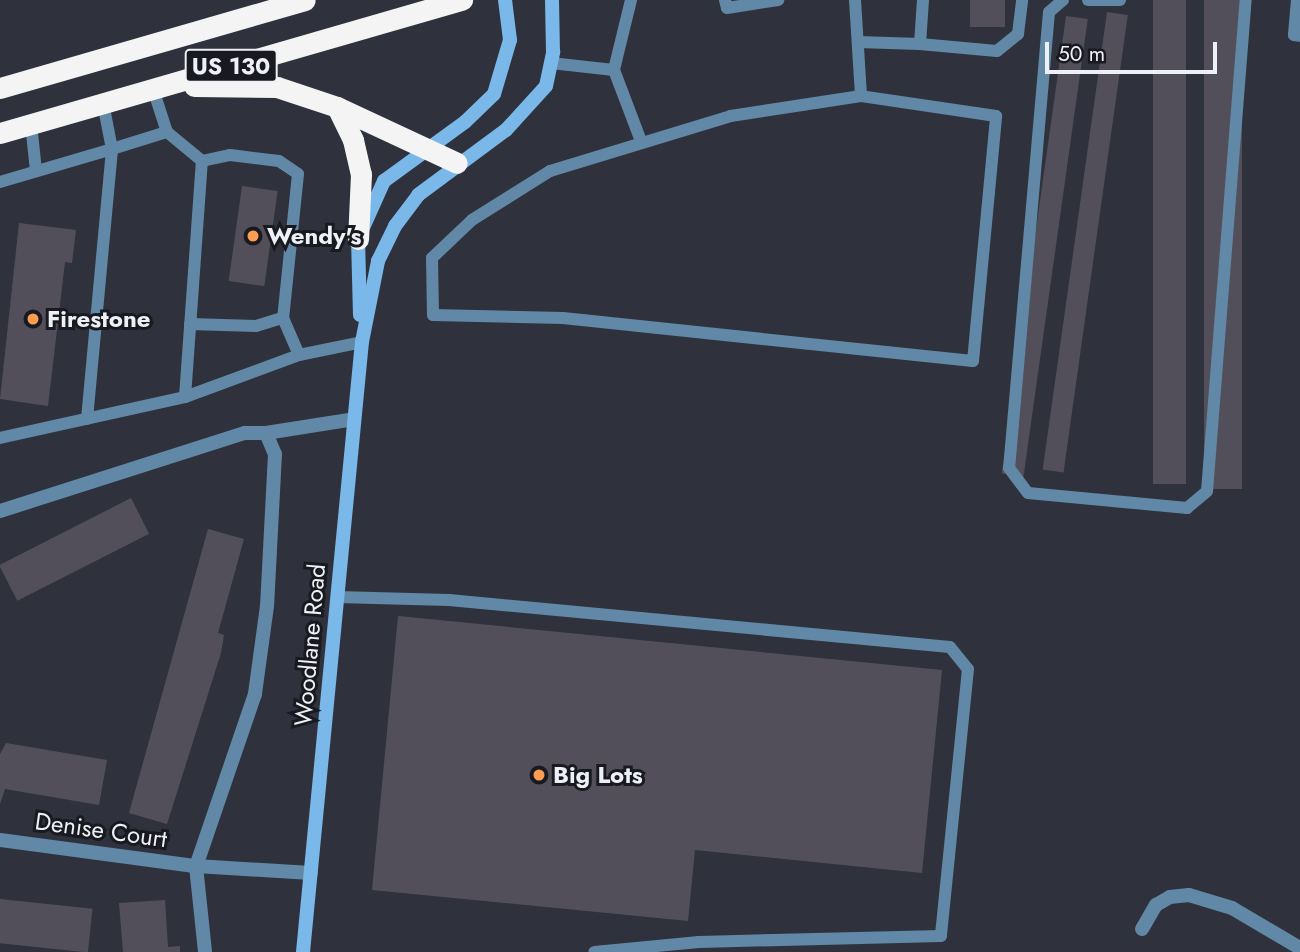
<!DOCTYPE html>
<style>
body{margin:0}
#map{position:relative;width:1300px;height:952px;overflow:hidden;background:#2f323c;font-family:Jost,sans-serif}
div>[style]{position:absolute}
.building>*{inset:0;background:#534f5a;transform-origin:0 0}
.lane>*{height:12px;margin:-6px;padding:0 6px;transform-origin:6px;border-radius:6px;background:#6188a6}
.street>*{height:14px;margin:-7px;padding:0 7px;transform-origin:7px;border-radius:7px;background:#6188a6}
.secondary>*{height:14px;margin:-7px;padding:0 7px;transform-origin:7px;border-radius:7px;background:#79b8e8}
.highway>*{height:21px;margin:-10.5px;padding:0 10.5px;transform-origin:10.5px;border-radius:10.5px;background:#f4f4f4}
.dots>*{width:19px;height:19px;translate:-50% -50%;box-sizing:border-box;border:4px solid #191a1f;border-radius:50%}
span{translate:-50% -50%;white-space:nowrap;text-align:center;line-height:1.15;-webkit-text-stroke:6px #191a1f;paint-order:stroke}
.shield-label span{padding:2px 5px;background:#191a1f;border:2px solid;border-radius:5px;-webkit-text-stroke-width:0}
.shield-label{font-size:23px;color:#edf0f6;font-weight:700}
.poi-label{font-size:24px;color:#edf0f6;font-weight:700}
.left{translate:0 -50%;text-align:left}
.street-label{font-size:24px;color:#edf0f6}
.scale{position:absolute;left:1045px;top:42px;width:172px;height:32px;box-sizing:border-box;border:4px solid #edf0f6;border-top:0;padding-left:9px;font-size:21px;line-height:24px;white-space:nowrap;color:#edf0f6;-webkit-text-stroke:5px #191a1f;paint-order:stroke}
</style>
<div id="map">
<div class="building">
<i style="left:970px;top:0;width:35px;height:27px"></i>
<i style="left:1153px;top:0;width:33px;height:484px"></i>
<i style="left:1204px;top:0;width:38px;height:489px"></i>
<i style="left:1107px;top:12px;width:21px;height:462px;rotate:8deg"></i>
<i style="left:1066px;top:16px;width:22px;height:462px;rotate:8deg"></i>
<i style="left:242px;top:186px;width:36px;height:96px;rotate:8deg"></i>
<i style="clip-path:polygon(19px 223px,76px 230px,72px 263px,65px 262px,48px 406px,0 399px)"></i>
<i style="left:131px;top:498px;width:40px;height:148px;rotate:63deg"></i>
<i style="clip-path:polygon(208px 529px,244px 539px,218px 633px,224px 635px,221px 653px,167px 824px,129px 813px)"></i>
<i style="clip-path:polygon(398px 616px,942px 670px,922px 873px,695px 850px,688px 921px,372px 890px)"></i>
<i style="clip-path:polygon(6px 743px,107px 760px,99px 805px,5px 789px,0 804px,0 754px)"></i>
<i style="left:0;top:899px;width:93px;height:44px;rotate:6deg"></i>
<i style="clip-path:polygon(165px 900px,168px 947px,180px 946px,180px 952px,123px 952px,119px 903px)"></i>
</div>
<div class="lane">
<i style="left:631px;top:0;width:72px;rotate:103.7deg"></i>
<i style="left:614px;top:70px;width:76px;rotate:69.2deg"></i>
<i style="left:725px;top:0;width:8px;rotate:76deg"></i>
<i style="left:727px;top:8px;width:52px;rotate:-8.9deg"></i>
<i style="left:855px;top:0;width:96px;rotate:86.4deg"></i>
<i style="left:861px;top:96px;width:132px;rotate:171.3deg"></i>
<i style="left:731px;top:116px;width:189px;rotate:163.1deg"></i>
<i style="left:550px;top:171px;width:92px;rotate:147.9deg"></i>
<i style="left:472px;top:220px;width:55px;rotate:136.5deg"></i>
<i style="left:432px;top:258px;width:57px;rotate:89deg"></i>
<i style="left:433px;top:315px;width:130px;rotate:1.3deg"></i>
<i style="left:563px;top:318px;width:412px;rotate:6deg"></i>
<i style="left:973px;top:361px;width:246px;rotate:-84.6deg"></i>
<i style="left:996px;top:116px;width:136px;rotate:-171.6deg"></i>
<i style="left:1063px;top:0;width:18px;rotate:139deg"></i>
<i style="left:1049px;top:12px;width:458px;rotate:95deg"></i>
<i style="left:1009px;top:468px;width:31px;rotate:53deg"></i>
<i style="left:1028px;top:493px;width:160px;rotate:5.4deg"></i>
<i style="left:1187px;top:508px;width:26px;rotate:-40deg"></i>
<i style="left:1207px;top:491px;width:493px;rotate:-85.5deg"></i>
<i style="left:1088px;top:0;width:32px"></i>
<i style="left:1297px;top:0;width:35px;rotate:95deg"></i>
<i style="left:1294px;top:35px;width:6px;rotate:9deg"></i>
<i style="left:858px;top:42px;width:62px;rotate:1.8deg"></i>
<i style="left:920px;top:44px;width:44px;rotate:-86.1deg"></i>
<i style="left:920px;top:44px;width:77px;rotate:5.2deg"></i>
<i style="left:997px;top:51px;width:27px;rotate:-39deg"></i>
<i style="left:1018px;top:34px;width:34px;rotate:-83deg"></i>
<i style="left:551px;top:63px;width:63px;rotate:6.3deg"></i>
<i style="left:153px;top:89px;width:45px;rotate:72deg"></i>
<i style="left:167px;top:132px;width:45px;rotate:39.6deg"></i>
<i style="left:31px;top:124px;width:47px;rotate:83.9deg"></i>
<i style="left:202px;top:161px;width:29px;rotate:-12deg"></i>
<i style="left:230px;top:155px;width:49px;rotate:7deg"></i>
<i style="left:279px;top:161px;width:23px;rotate:34deg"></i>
<i style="left:298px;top:174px;width:145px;rotate:95.9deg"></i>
<i style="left:283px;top:318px;width:40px;rotate:66.6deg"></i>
<i style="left:0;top:182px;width:117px;rotate:-16.4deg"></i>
<i style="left:112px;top:149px;width:47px;rotate:-101.1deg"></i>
<i style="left:190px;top:324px;width:66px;rotate:1.7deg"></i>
<i style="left:256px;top:326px;width:28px;rotate:-17deg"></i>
<i style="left:185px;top:397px;width:237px;rotate:-85.9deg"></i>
<i style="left:87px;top:419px;width:271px;rotate:-84.7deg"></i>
<i style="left:112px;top:149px;width:58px;rotate:-17.2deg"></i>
<i style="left:0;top:438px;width:189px;rotate:-12.5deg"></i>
<i style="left:185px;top:397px;width:121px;rotate:-20.2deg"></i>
<i style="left:299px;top:355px;width:64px;rotate:-11.7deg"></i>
<i style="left:337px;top:597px;width:112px;rotate:1.5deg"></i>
<i style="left:449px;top:600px;width:503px;rotate:5.36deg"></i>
<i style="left:950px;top:647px;width:28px;rotate:51deg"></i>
<i style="left:968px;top:669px;width:268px;rotate:95.8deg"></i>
<i style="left:941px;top:936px;width:242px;rotate:178.6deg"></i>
<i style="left:699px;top:942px;width:105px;rotate:174.6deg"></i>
</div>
<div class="street">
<i style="left:266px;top:433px;width:89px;rotate:-9deg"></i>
<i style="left:0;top:511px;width:257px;rotate:-17.7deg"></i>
<i style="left:245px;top:433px;width:21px"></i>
<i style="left:266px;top:433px;width:23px;rotate:67deg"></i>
<i style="left:275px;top:454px;width:152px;rotate:93deg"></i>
<i style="left:267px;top:606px;width:89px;rotate:97.8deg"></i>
<i style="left:255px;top:694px;width:182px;rotate:108.9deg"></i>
<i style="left:196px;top:866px;width:86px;rotate:84deg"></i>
<i style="left:0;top:840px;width:198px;rotate:7.6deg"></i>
<i style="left:196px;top:866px;width:115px;rotate:3.5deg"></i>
<i style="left:1142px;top:929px;width:28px;rotate:-60deg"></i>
<i style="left:1156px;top:905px;width:16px;rotate:-30deg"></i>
<i style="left:1170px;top:897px;width:19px;rotate:-6deg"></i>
<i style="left:1189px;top:895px;width:45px;rotate:16.8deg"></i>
<i style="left:1232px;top:908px;width:79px;rotate:30.5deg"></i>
</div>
<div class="secondary">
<i style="left:360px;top:315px;width:76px;rotate:-91.5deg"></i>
<i style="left:358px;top:239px;width:64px;rotate:-65.9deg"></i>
<i style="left:384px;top:181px;width:100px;rotate:-36.1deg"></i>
<i style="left:465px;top:122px;width:40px;rotate:-44deg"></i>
<i style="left:494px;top:94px;width:56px;rotate:-73.5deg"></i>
<i style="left:510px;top:40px;width:40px;rotate:-97.1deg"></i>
<i style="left:303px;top:952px;width:613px;rotate:-84.48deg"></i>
<i style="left:362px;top:342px;width:83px;rotate:-78.8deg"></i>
<i style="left:378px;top:261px;width:39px;rotate:-64deg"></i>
<i style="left:395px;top:226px;width:39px;rotate:-53deg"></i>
<i style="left:418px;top:195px;width:109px;rotate:-36.5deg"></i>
<i style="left:506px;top:130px;width:59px;rotate:-47.7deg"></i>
<i style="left:546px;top:86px;width:35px;rotate:-78deg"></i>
<i style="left:553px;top:52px;width:52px;rotate:-91.1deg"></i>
</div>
<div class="highway">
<i style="left:194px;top:86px;width:83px;rotate:0.7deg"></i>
<i style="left:277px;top:87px;width:63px;rotate:18.4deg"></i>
<i style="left:337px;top:107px;width:132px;rotate:25deg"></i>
<i style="left:0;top:88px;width:317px;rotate:-16.1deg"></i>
<i style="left:337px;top:107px;width:37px;rotate:64deg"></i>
<i style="left:353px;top:140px;width:35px;rotate:77deg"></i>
<i style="left:361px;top:174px;width:65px;rotate:92.6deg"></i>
<i style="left:0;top:133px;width:481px;rotate:-16.1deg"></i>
</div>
<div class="dots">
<i style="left:253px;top:236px;background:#fc9d53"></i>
<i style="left:33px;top:319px;background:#fc9d53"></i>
<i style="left:539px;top:775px;background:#fc9d53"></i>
</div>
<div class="shield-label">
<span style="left:231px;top:66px">US 130</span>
</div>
<div class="poi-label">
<span class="left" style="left:267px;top:236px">Wendy's</span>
<span class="left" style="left:47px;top:319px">Firestone</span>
<span class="left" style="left:553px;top:775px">Big Lots</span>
</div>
<div class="street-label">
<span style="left:310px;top:645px;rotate:-85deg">Woodlane Road</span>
<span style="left:101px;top:830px;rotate:8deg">Denise Court</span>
</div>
<div class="scale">50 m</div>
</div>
